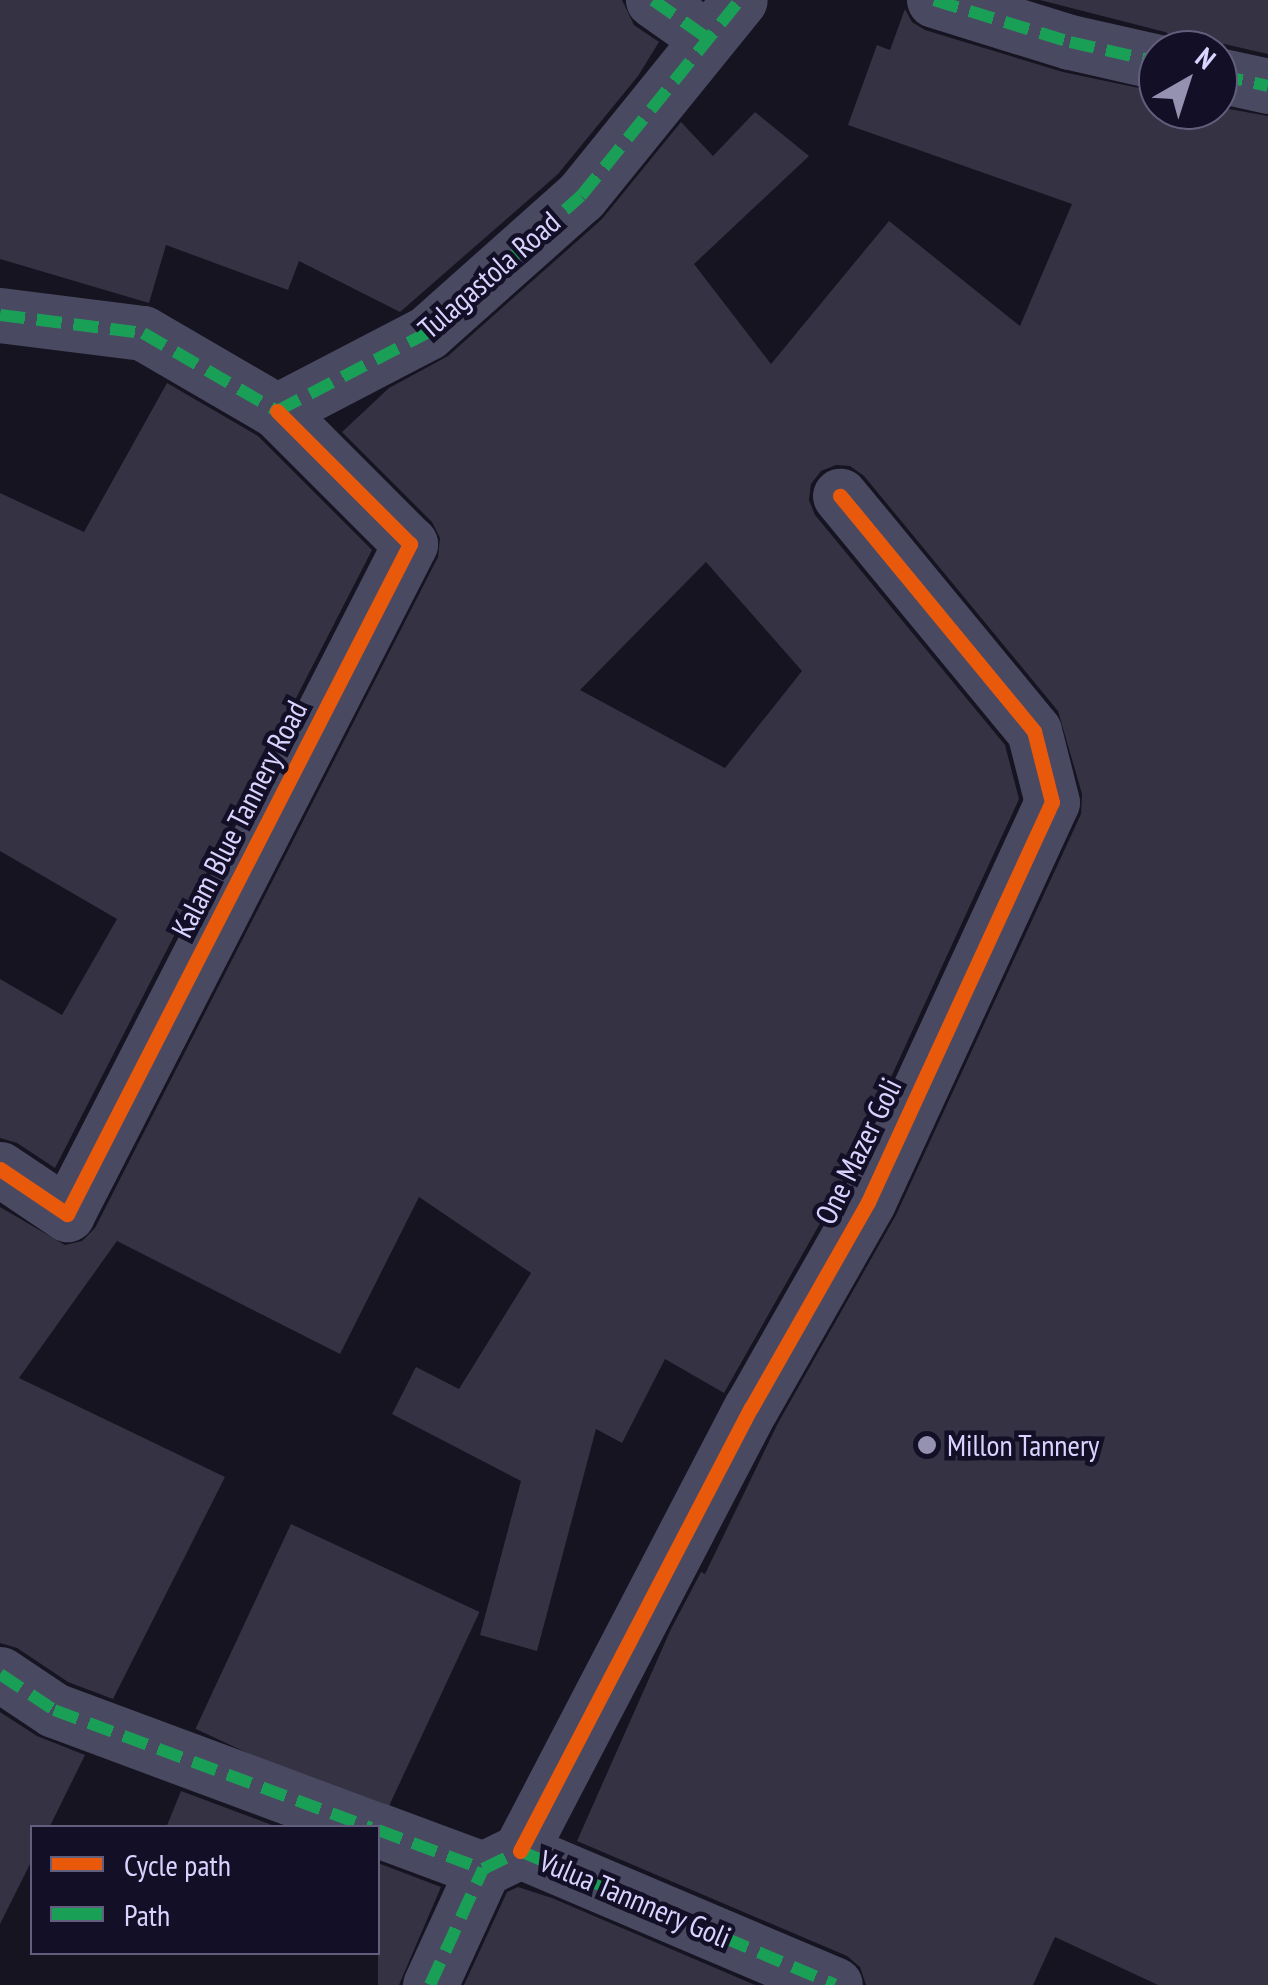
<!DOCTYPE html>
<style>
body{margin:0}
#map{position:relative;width:1268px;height:1985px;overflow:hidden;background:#161421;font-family:"PT Sans Narrow",sans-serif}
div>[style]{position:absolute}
.building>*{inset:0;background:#343243;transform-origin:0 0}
.minor>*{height:55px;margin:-27.5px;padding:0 27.5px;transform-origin:27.5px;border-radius:27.5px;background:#4a4962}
.quiet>*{height:12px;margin-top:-6px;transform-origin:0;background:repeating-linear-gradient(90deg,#1a9f57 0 25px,transparent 0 37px)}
.cycleway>*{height:15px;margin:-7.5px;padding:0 7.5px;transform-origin:7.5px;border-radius:7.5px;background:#e8590c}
.dots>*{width:28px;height:28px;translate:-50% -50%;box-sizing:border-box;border:5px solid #130f26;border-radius:50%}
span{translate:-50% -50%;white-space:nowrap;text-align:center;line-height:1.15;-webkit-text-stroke:9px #130f26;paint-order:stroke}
.street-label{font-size:30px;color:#d9d4ff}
.poi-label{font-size:30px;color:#d9d4ff}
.left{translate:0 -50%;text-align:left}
.legend{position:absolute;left:30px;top:1825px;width:350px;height:130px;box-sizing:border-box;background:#130f26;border:2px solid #625e7d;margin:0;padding:12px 18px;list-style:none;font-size:30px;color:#d9d4ff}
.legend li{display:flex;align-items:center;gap:20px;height:50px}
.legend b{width:50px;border:2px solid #625e7d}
.north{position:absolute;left:1138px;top:30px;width:100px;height:100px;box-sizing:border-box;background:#130f26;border:2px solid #625e7d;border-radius:50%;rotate:39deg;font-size:28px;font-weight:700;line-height:40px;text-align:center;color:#d9d4ff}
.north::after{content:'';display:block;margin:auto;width:35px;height:45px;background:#9591b1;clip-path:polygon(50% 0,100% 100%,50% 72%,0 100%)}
</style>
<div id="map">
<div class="building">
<i style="clip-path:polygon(0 0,622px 0,634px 25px,659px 42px,638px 76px,558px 174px,400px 312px,299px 261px,288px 290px,166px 245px,149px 303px,0 259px)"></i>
<i style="clip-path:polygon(1040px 0,1268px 0,1268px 54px,1224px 44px,1186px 50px,1178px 38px,1165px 32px)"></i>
<i style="clip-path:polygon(evenodd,905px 9px,912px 22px,925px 30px,1063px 72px,1158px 92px,1158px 110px,1218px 107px,1268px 116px,1268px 1985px,1158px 1985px,1055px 1937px,1033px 1985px,866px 1985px,860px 1967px,847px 1956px,577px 1841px,671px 1629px,701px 1572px,705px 1574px,778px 1423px,896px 1215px,1081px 814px,1082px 794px,1058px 711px,864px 476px,850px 466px,836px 465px,821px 471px,811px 484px,809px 500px,815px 515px,1005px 745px,1019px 799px,840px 1188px,724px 1393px,665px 1359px,622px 1443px,596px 1429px,537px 1651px,480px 1635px,521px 1481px,392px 1414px,416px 1367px,459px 1389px,531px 1273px,419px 1197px,340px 1354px,117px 1241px,19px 1378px,225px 1477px,113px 1699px,68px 1682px,17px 1648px,0 1643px,0 1207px,65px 1245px,82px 1241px,95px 1228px,438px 557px,440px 538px,432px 522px,342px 432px,389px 388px,448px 356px,602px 219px,681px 122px,713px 156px,755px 112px,809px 156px,694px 264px,771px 364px,889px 221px,1020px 326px,1072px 204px,848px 125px,877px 45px,890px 50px,905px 9px,706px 562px,802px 671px,725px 768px,580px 690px,706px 562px)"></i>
<i style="clip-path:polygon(167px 383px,258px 436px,372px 550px,55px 1168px,17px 1143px,0 1138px,0 979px,62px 1015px,117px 919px,0 851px,0 493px,84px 532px)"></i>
<i style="left:291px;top:1524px;width:208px;height:226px;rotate:25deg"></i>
<i style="clip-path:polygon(0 1712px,37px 1736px,85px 1755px,49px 1828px,32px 1828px,32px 1860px,0 1924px)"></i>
<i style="clip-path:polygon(181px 1791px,280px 1828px,166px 1828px)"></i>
<i style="clip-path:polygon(378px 1863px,441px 1887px,399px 1985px,378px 1985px)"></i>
<i style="clip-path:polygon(518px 1887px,552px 1898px,755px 1985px,464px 1985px,507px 1892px)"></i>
</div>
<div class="minor">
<i style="left:653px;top:0;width:66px;rotate:35.1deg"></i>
<i style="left:934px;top:0;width:142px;rotate:17.2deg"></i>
<i style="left:1070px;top:42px;width:90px;rotate:12.8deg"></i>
<i style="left:1218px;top:75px;width:51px;rotate:12.4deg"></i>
<i style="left:0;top:315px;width:144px;rotate:7.2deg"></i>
<i style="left:143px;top:333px;width:155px;rotate:30.2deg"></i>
<i style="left:277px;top:411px;width:169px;rotate:-27.5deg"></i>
<i style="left:427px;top:333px;width:206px;rotate:-41.7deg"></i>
<i style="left:581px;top:196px;width:252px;rotate:-51deg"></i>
<i style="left:0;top:1169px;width:81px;rotate:33.9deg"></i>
<i style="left:67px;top:1214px;width:753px;rotate:-62.89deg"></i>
<i style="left:410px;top:544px;width:188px;rotate:-135deg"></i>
<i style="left:0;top:1674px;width:65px;rotate:33.7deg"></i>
<i style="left:54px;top:1710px;width:338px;rotate:20.4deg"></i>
<i style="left:378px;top:1830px;width:112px;rotate:20.4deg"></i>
<i style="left:483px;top:1869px;width:41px;rotate:-25.9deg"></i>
<i style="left:520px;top:1851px;width:342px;rotate:23deg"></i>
<i style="left:520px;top:1851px;width:500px;rotate:-62.5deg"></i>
<i style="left:751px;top:1408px;width:237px;rotate:-60.4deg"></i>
<i style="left:868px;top:1202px;width:440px;rotate:-65.3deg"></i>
<i style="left:1052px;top:802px;width:73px;rotate:-104.2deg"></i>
<i style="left:1034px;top:731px;width:305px;rotate:-129.5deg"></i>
<i style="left:430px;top:1985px;width:128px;rotate:-65.4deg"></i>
</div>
<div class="quiet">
<i style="left:653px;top:0;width:66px;rotate:35.1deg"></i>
<i style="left:934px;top:0;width:142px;rotate:17.2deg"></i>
<i style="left:1070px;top:42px;width:90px;rotate:12.8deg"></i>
<i style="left:1218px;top:75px;width:51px;rotate:12.4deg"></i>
<i style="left:0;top:315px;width:144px;rotate:7.2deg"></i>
<i style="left:143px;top:333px;width:155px;rotate:30.2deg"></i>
<i style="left:277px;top:411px;width:169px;rotate:-27.5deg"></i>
<i style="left:427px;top:333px;width:206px;rotate:-41.7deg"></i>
<i style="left:581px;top:196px;width:252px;rotate:-51deg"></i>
<i style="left:0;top:1674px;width:65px;rotate:33.7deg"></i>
<i style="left:54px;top:1710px;width:338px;rotate:20.4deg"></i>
<i style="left:378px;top:1830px;width:112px;rotate:20.4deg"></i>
<i style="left:483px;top:1869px;width:41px;rotate:-25.9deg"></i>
<i style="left:520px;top:1851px;width:342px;rotate:23deg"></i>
<i style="left:430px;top:1985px;width:128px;rotate:-65.4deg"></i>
</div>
<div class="cycleway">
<i style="left:0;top:1169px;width:81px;rotate:33.9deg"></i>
<i style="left:67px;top:1214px;width:753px;rotate:-62.89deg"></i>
<i style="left:410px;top:544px;width:188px;rotate:-135deg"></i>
<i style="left:520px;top:1851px;width:500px;rotate:-62.5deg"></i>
<i style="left:751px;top:1408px;width:237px;rotate:-60.4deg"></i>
<i style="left:868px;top:1202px;width:440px;rotate:-65.3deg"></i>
<i style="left:1052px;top:802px;width:73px;rotate:-104.2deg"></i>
<i style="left:1034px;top:731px;width:305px;rotate:-129.5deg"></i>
</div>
<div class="dots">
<i style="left:927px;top:1445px;background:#9591b1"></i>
</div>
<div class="street-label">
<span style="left:489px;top:275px;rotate:-41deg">Tulagastola Road</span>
<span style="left:239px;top:819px;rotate:-63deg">Kalam Blue Tannery Road</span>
<span style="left:858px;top:1151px;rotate:-64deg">One Mazer Goli</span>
<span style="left:635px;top:1899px;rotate:23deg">Vulua Tannnery Goli</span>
</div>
<div class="poi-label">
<span class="left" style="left:947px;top:1445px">Millon Tannery</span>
</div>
<ul class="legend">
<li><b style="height:12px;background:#e8590c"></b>Cycle path</li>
<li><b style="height:12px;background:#1a9f57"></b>Path</li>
</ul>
<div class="north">N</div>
</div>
